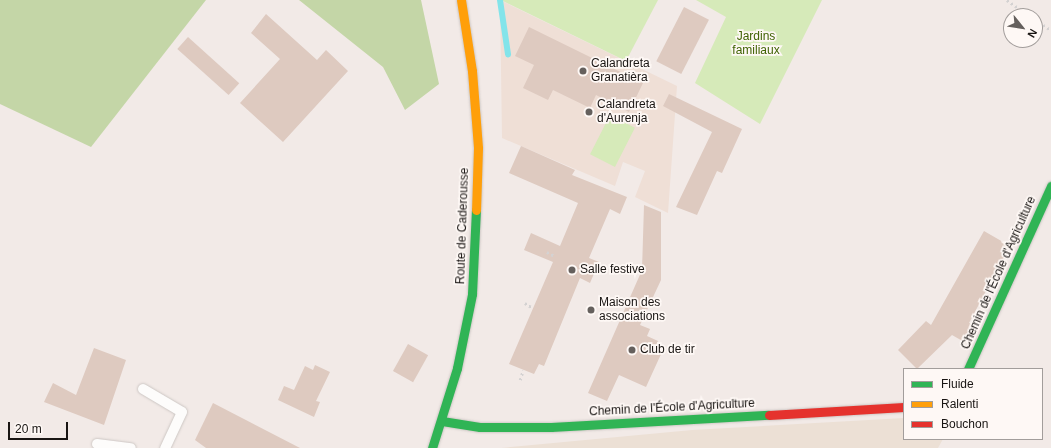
<!DOCTYPE html>
<meta charset="utf-8">
<style>
body{margin:0}
#map{position:relative;width:1051px;height:448px;overflow:hidden;background:#f2eae7;font-family:Arial,sans-serif}
div>[style]{position:absolute}
.commercial>*{inset:0;background:#ece0d5}
.education>*{inset:0;background:#efdfd6}
.green>*{inset:0;background:#d6eab9;transform-origin:0 0}
.forest>*{inset:0;background:#c4d6a7}
.stream>*{height:6px;margin:-3px;padding:0 3px;transform-origin:3px;border-radius:3px;background:#83e4ea}
.building>*{inset:0;background:#decac0;transform-origin:0 0}
.path>*{height:2.5px;margin-top:-1.25px;transform-origin:0;background:repeating-linear-gradient(90deg,#d4d2d2 0 2px,transparent 0 5px)}
.roads{filter:drop-shadow(0 0 1px #cdc7c4) drop-shadow(0 0 1px #cdc7c4)}
.lane>*{height:10px;margin:-5px;padding:0 5px;transform-origin:5px;border-radius:5px;background:#fdfcfb}
.fast>*{height:9px;margin:-4.5px;padding:0 4.5px;transform-origin:4.5px;border-radius:4.5px;background:#30b455}
.slow>*{height:9px;margin:-4.5px;padding:0 4.5px;transform-origin:4.5px;border-radius:4.5px;background:#ff9f0a}
.jam>*{height:9px;margin:-4.5px;padding:0 4.5px;transform-origin:4.5px;border-radius:4.5px;background:#e5322d}
.dots>*{width:11px;height:11px;translate:-50% -50%;box-sizing:border-box;border:2px solid #fef8f5;border-radius:50%}
span{translate:-50% -50%;white-space:nowrap;text-align:center;line-height:1.15;-webkit-text-stroke:3.5px #fef8f5;paint-order:stroke}
.park-label{font-size:12px;color:#406304}
.poi-label{font-size:12px;color:#191513}
.left{translate:0 -50%;text-align:left}
.street-label{font-size:12px;color:#191513}
.legend{position:absolute;left:903px;top:368px;width:140px;height:72px;box-sizing:border-box;background:#fef8f5;border:1px solid #a29d9b;margin:0;padding:5px 7px;list-style:none;font-size:12px;color:#191513}
.legend li{display:flex;align-items:center;gap:8px;height:20px}
.legend b{width:20px;border:1px solid #a29d9b}
.north{position:absolute;left:1003px;top:8px;width:40px;height:40px;box-sizing:border-box;background:#fef8f5;border:1px solid #a29d9b;border-radius:50%;rotate:120deg;font-size:11px;font-weight:700;line-height:16px;text-align:center;color:#191513}
.north::after{content:'';display:block;margin:auto;width:14px;height:18px;background:#65605d;clip-path:polygon(50% 0,100% 100%,50% 72%,0 100%)}
.scale{position:absolute;left:8px;top:422px;width:60px;height:18px;box-sizing:border-box;border:2px solid #191513;border-top:0;padding-left:5px;font-size:12px;line-height:14px;white-space:nowrap;color:#191513;-webkit-text-stroke:3px #fef8f5;paint-order:stroke}
</style>
<div id="map">
<div class="commercial">
<i style="clip-path:polygon(904px 418px,904px 439px,943px 439px,938px 448px,501px 448px,692px 430px)"></i>
</div>
<div class="education">
<i style="clip-path:polygon(500px 0,677px 86px,668px 213px,635px 197px,645px 171px,623px 162px,615px 186px,502px 138px)"></i>
</div>
<div class="green">
<i style="clip-path:polygon(501px 0,658px 0,626px 61px)"></i>
<i style="clip-path:polygon(696px 0,822px 0,760px 124px,695px 83px,726px 17px)"></i>
<i style="left:610px;top:115px;width:28px;height:44px;rotate:27deg"></i>
</div>
<div class="forest">
<i style="clip-path:polygon(0 0,206px 0,91px 147px,0 104px)"></i>
<i style="clip-path:polygon(299px 0,421px 0,439px 84px,405px 110px,383px 67px)"></i>
</div>
<div class="stream">
<i style="left:500px;top:0;width:55px;rotate:81.6deg"></i>
</div>
<div class="building">
<i style="left:684px;top:7px;width:28px;height:61px;rotate:27deg"></i>
<i style="clip-path:polygon(266px 14px,317px 60px,326px 50px,348px 71px,283px 142px,240px 103px,280px 59px,251px 33px)"></i>
<i style="clip-path:polygon(529px 27px,643px 83px,629px 112px,596px 95px,590px 108px,553px 90px,548px 100px,523px 88px,534px 65px,515px 56px)"></i>
<i style="left:188px;top:37px;width:69px;height:16px;rotate:42deg"></i>
<i style="clip-path:polygon(669px 94px,742px 129px,722px 173px,717px 171px,697px 215px,676px 207px,712px 132px,663px 106px)"></i>
<i style="clip-path:polygon(521px 146px,575px 170px,572px 175px,627px 197px,620px 214px,610px 209px,589px 258px,599px 262px,590px 283px,580px 278px,544px 366px,539px 364px,534px 374px,509px 364px,553px 262px,524px 250px,531px 233px,560px 246px,578px 203px,509px 173px)"></i>
<i style="clip-path:polygon(644px 205px,661px 212px,661px 280px,640px 325px,650px 329px,647px 336px,658px 341px,654px 349px,662px 352px,646px 387px,619px 375px,607px 401px,588px 393px,642px 270px)"></i>
<i style="clip-path:polygon(984px 231px,1010px 246px,969px 323px,974px 325px,969px 336px,966px 343px,952px 335px,917px 369px,898px 350px,926px 321px,931px 325px)"></i>
<i style="left:408px;top:344px;width:23px;height:31px;rotate:29deg"></i>
<i style="clip-path:polygon(94px 348px,126px 360px,104px 425px,44px 402px,53px 383px,76px 395px)"></i>
<i style="clip-path:polygon(315px 365px,330px 372px,316px 401px,320px 402px,314px 417px,278px 400px,284px 386px,294px 390px,305px 366px,313px 370px)"></i>
<i style="clip-path:polygon(213px 403px,300px 448px,206px 448px,195px 440px)"></i>
</div>
<div class="path">
<i style="left:1007px;top:0;width:28px;rotate:35deg"></i>
<i style="left:1035px;top:19px;width:19px;rotate:35deg"></i>
<i style="left:547px;top:252px;width:9px;rotate:27deg"></i>
<i style="left:525px;top:303px;width:9px;rotate:32deg"></i>
<i style="left:520px;top:380px;width:10px;rotate:-73deg"></i>
</div>
<div class="roads">
<div class="lane">
<i style="left:143px;top:389px;width:45px;rotate:30.5deg"></i>
<i style="left:182px;top:412px;width:40px;rotate:115deg"></i>
<i style="left:97px;top:444px;width:34px;rotate:7deg"></i>
</div>
<div class="fast">
<i style="left:968px;top:369px;width:201px;rotate:-65.6deg"></i>
<i style="left:442px;top:421px;width:38px;rotate:9deg"></i>
<i style="left:480px;top:427px;width:71px"></i>
<i style="left:551px;top:427px;width:218px;rotate:-3.2deg"></i>
<i style="left:432px;top:448px;width:84px;rotate:-72.6deg"></i>
<i style="left:457px;top:368px;width:76px;rotate:-78.5deg"></i>
<i style="left:472px;top:294px;width:84px;rotate:-87.3deg"></i>
</div>
<div class="slow">
<i style="left:461px;top:0;width:72px;rotate:81.2deg"></i>
<i style="left:472px;top:71px;width:77px;rotate:85.5deg"></i>
<i style="left:478px;top:148px;width:62px;rotate:91.8deg"></i>
</div>
<div class="jam">
<i style="left:769px;top:415px;width:135px;rotate:-3.4deg"></i>
</div>
</div>
<div class="dots">
<i style="left:583px;top:71px;background:#65605d"></i>
<i style="left:589px;top:112px;background:#65605d"></i>
<i style="left:572px;top:270px;background:#65605d"></i>
<i style="left:591px;top:310px;background:#65605d"></i>
<i style="left:632px;top:350px;background:#65605d"></i>
</div>
<div class="park-label">
<span style="left:756px;top:44px">Jardins<br>familiaux</span>
</div>
<div class="poi-label">
<span class="left" style="left:591px;top:71px">Calandreta<br>Granatièra</span>
<span class="left" style="left:597px;top:112px">Calandreta<br>d'Aurenja</span>
<span class="left" style="left:580px;top:270px">Salle festive</span>
<span class="left" style="left:599px;top:310px">Maison des<br>associations</span>
<span class="left" style="left:640px;top:350px">Club de tir</span>
</div>
<div class="street-label">
<span style="left:463px;top:226px;rotate:-88deg">Route de Caderousse</span>
<span style="left:999px;top:273px;rotate:-66deg">Chemin de l'École d'Agriculture</span>
<span style="left:672px;top:408px;rotate:-3deg">Chemin de l'École d'Agriculture</span>
</div>
<ul class="legend">
<li><b style="height:5px;background:#30b455"></b>Fluide</li>
<li><b style="height:5px;background:#ff9f0a"></b>Ralenti</li>
<li><b style="height:5px;background:#e5322d"></b>Bouchon</li>
</ul>
<div class="north">N</div>
<div class="scale">20 m</div>
</div>
